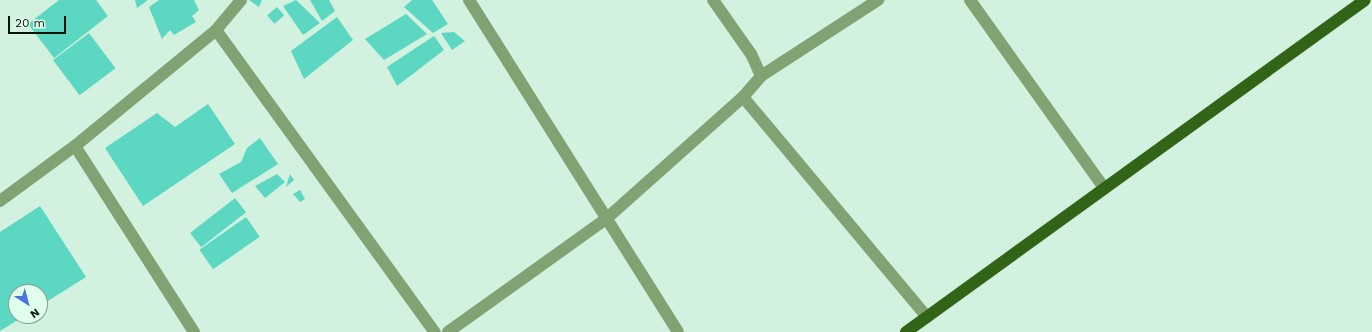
<!DOCTYPE html>
<style>
body{margin:0}
#map{position:relative;width:1372px;height:332px;overflow:hidden;background:#d3f1df;font-family:"Work Sans",sans-serif}
div>[style]{position:absolute}
.building>*{inset:0;background:#5bd7c2;transform-origin:0 0}
.street>*{height:12px;margin:-6px;padding:0 6px;transform-origin:6px;border-radius:6px;background:#81a373}
.primary>*{height:12px;margin:-6px;padding:0 6px;transform-origin:6px;border-radius:6px;background:#326418}
span{translate:-50% -50%;white-space:nowrap;text-align:center;line-height:1.15;-webkit-text-stroke:3.5px #e0ffec;paint-order:stroke}
.north{position:absolute;left:8px;top:284px;width:40px;height:40px;box-sizing:border-box;background:#e0ffec;border:1px solid #89a092;border-radius:50%;rotate:144deg;font-size:11px;font-weight:700;line-height:16px;text-align:center;color:#07110b}
.north::after{content:'';display:block;margin:auto;width:14px;height:18px;background:#4c73e6;clip-path:polygon(50% 0,100% 100%,50% 72%,0 100%)}
.scale{position:absolute;left:8px;top:16px;width:58px;height:18px;box-sizing:border-box;border:2px solid #07110b;border-top:0;padding-left:5px;font-size:12px;line-height:14px;white-space:nowrap;color:#07110b;-webkit-text-stroke:3px #e0ffec;paint-order:stroke}
</style>
<div id="map">
<div class="building">
<i style="clip-path:polygon(59px 0,96px 0,108px 16px,54px 58px,28px 24px)"></i>
<i style="clip-path:polygon(135px 0,148px 0,137px 8px)"></i>
<i style="clip-path:polygon(159px 0,194px 0,199px 10px,192px 16px,196px 22px,174px 35px,170px 30px,162px 39px,149px 7px)"></i>
<i style="clip-path:polygon(249px 0,262px 0,259px 7px)"></i>
<i style="clip-path:polygon(296px 0,320px 23px,303px 35px,283px 6px)"></i>
<i style="clip-path:polygon(310px 0,329px 0,335px 11px,322px 21px)"></i>
<i style="clip-path:polygon(412px 0,432px 0,448px 24px,433px 33px,404px 7px)"></i>
<i style="left:277px;top:7px;width:11px;height:13px;rotate:49deg"></i>
<i style="clip-path:polygon(406px 14px,427px 34px,384px 60px,365px 39px)"></i>
<i style="clip-path:polygon(337px 17px,353px 40px,304px 79px,291px 51px)"></i>
<i style="clip-path:polygon(454px 32px,465px 41px,452px 50px,441px 33px)"></i>
<i style="left:89px;top:33px;width:44px;height:45px;rotate:53deg"></i>
<i style="clip-path:polygon(434px 36px,444px 50px,397px 86px,387px 67px)"></i>
<i style="clip-path:polygon(208px 104px,235px 144px,143px 206px,105px 148px,157px 113px,175px 127px)"></i>
<i style="clip-path:polygon(260px 138px,278px 164px,232px 193px,219px 174px,241px 162px,247px 148px)"></i>
<i style="clip-path:polygon(277px 174px,285px 182px,265px 198px,255px 186px)"></i>
<i style="clip-path:polygon(290px 174px,294px 180px,286px 187px)"></i>
<i style="clip-path:polygon(300px 190px,305px 199px,300px 202px,293px 194px)"></i>
<i style="left:235px;top:198px;width:18px;height:57px;rotate:52deg"></i>
<i style="clip-path:polygon(40px 206px,86px 277px,40px 306px,40px 292px,16px 292px,16px 316px,24px 316px,0 331px,0 232px)"></i>
<i style="left:246px;top:217px;width:24px;height:57px;rotate:55deg"></i>
</div>
<div class="street">
<i style="left:469px;top:0;width:392px;rotate:57.8deg"></i>
<i style="left:970px;top:0;width:231px;rotate:54.5deg"></i>
<i style="left:216px;top:30px;width:373px;rotate:54.1deg"></i>
<i style="left:761px;top:76px;width:140px;rotate:-33deg"></i>
<i style="left:743px;top:97px;width:287px;rotate:50.1deg"></i>
<i style="left:75px;top:146px;width:221px;rotate:57.4deg"></i>
<i style="left:0;top:201px;width:93px;rotate:-36.3deg"></i>
<i style="left:75px;top:146px;width:183px;rotate:-39.4deg"></i>
<i style="left:216px;top:30px;width:39px;rotate:-50deg"></i>
<i style="left:448px;top:332px;width:194px;rotate:-35.6deg"></i>
<i style="left:606px;top:219px;width:183px;rotate:-41.7deg"></i>
<i style="left:743px;top:97px;width:28px;rotate:-49deg"></i>
<i style="left:761px;top:76px;width:24px;rotate:-114deg"></i>
<i style="left:751px;top:54px;width:66px;rotate:-125.1deg"></i>
</div>
<div class="primary">
<i style="left:906px;top:332px;width:566px;rotate:-35.88deg"></i>
</div>
<div class="north">N</div>
<div class="scale">20 m</div>
</div>
